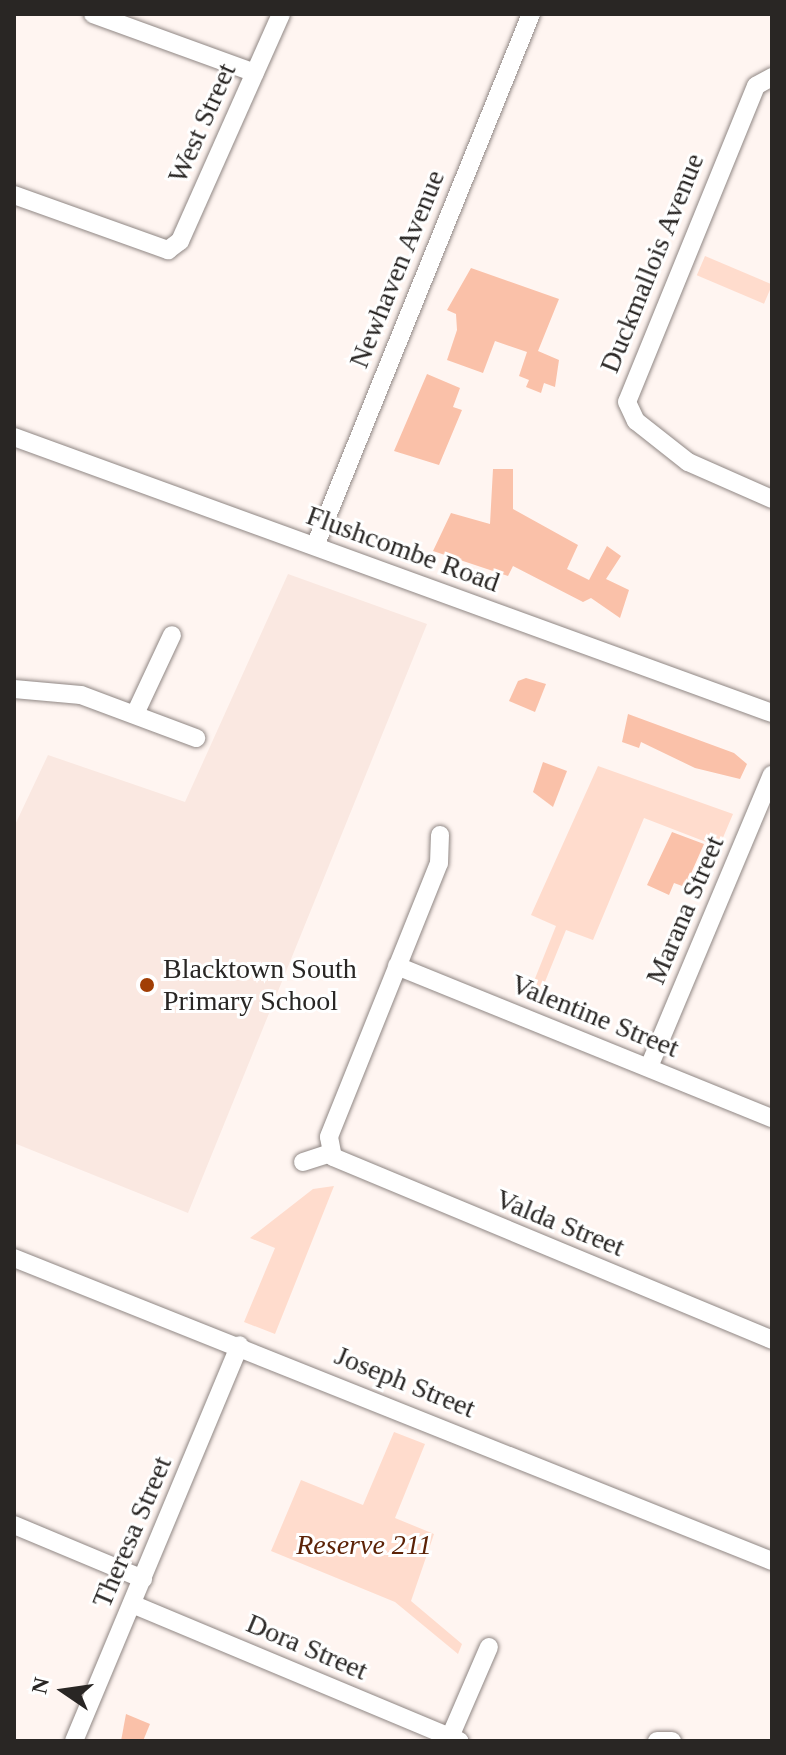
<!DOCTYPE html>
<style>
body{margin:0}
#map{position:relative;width:786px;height:1755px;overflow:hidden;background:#fff5f1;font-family:Georgia,serif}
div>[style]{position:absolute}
.built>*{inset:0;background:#fae8e1}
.green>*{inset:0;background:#ffdccd;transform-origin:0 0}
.building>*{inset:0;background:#fac1a9}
.roads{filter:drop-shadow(0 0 2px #908784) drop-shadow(0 0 2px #908784)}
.minor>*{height:18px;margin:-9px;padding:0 9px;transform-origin:9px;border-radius:9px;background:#fff}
.dots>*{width:22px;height:22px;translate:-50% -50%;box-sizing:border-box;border:4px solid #fff;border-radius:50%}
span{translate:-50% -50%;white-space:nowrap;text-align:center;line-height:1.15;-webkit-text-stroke:6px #fff;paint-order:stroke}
.street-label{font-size:28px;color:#292624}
.poi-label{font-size:28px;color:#292624}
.left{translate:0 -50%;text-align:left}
.park-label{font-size:28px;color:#5c2307;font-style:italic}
.frame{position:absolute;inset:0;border:16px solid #292624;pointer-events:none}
.north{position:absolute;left:24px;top:1651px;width:80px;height:80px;-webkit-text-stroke:6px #fff;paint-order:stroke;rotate:283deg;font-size:22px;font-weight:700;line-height:32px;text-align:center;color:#292624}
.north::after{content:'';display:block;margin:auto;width:28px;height:36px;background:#292624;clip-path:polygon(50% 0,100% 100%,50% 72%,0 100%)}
</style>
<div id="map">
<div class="built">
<i style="clip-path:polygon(288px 574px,427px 624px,188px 1213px,14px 1143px,14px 827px,48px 755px,185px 802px)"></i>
</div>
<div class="green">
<i style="left:705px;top:256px;width:73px;height:21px;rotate:23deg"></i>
<i style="clip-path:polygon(598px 766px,733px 814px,719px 847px,644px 818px,593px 940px,566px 930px,538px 999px,528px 996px,556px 926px,531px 915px)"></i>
<i style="clip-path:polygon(334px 1186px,275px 1334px,244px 1322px,275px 1248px,250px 1238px,313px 1189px)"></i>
<i style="clip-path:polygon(394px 1432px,425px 1444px,395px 1518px,434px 1534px,411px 1601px,462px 1644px,458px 1654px,395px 1602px,271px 1551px,301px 1480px,363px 1505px)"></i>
</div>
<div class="building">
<i style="clip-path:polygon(471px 268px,559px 299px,538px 351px,559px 360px,555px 387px,544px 383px,541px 393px,526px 387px,529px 380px,519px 376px,527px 352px,495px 341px,483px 373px,447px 360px,457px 330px,456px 314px,447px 310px)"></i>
<i style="clip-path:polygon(427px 374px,460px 388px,453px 407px,462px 410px,439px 465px,394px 451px)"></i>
<i style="clip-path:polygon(493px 469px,513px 469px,513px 509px,578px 545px,567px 569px,589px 580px,607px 546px,621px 556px,606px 579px,629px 590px,620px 618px,591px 598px,583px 602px,513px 566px,508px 576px,433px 551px,451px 513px,490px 524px)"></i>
<i style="clip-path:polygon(526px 678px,546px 684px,535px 712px,509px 701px,518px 681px)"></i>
<i style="clip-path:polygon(628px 714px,734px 753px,747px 764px,740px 779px,695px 768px,641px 742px,639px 748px,622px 742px)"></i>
<i style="clip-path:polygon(543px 762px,567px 771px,553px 807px,533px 792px)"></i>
<i style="clip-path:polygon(672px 832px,704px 844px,685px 887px,674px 883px,669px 895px,647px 885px)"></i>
<i style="clip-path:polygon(126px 1714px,150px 1724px,143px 1741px,121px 1741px)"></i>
</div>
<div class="roads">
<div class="minor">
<i style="left:93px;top:14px;width:172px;rotate:20deg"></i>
<i style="left:772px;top:77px;width:18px;rotate:151deg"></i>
<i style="left:756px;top:86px;width:341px;rotate:112.2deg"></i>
<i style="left:627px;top:402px;width:21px;rotate:65deg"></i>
<i style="left:636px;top:421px;width:66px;rotate:38.3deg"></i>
<i style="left:688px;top:462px;width:92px;rotate:23.8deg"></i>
<i style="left:14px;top:195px;width:164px;rotate:19.7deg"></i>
<i style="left:168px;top:250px;width:15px;rotate:-37deg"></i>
<i style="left:180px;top:241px;width:248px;rotate:-66deg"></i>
<i style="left:14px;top:437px;width:807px;rotate:20.01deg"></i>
<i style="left:315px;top:546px;width:574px;rotate:-67.9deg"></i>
<i style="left:14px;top:689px;width:67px;rotate:5.1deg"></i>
<i style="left:81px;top:695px;width:123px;rotate:20.5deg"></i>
<i style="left:135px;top:714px;width:87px;rotate:-64.9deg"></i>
<i style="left:440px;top:835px;width:28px;rotate:92deg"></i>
<i style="left:439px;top:863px;width:295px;rotate:111.9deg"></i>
<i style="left:329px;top:1137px;width:20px;rotate:79deg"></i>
<i style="left:333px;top:1157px;width:476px;rotate:22.6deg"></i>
<i style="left:397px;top:966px;width:405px;rotate:22.1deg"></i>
<i style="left:649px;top:1067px;width:317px;rotate:-67.2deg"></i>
<i style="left:303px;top:1162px;width:28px;rotate:-18deg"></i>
<i style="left:14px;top:1258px;width:816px;rotate:21.79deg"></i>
<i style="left:14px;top:1525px;width:140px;rotate:22.7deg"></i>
<i style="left:132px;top:1604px;width:355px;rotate:22.7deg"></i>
<i style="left:450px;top:1737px;width:98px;rotate:-66.6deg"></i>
<i style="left:74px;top:1741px;width:429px;rotate:-67.3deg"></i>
<i style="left:657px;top:1741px;width:15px"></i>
</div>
</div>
<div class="dots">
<i style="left:147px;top:985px;background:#a13e05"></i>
</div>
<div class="street-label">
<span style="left:202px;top:123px;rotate:-66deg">West Street</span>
<span style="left:652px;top:263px;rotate:-68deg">Duckmallois Avenue</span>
<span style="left:397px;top:269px;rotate:-68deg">Newhaven Avenue</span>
<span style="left:403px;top:549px;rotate:20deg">Flushcombe Road</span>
<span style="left:685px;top:910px;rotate:-67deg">Marana Street</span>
<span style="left:595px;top:1016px;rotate:22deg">Valentine Street</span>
<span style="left:560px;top:1223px;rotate:22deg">Valda Street</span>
<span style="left:405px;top:1382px;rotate:22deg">Joseph Street</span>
<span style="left:132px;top:1532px;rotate:-67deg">Theresa Street</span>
<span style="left:307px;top:1647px;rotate:23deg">Dora Street</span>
</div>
<div class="poi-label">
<span class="left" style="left:163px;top:985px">Blacktown South<br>Primary School</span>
</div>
<div class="park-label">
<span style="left:364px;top:1545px">Reserve 211</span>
</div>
<div class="frame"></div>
<div class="north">N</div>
</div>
